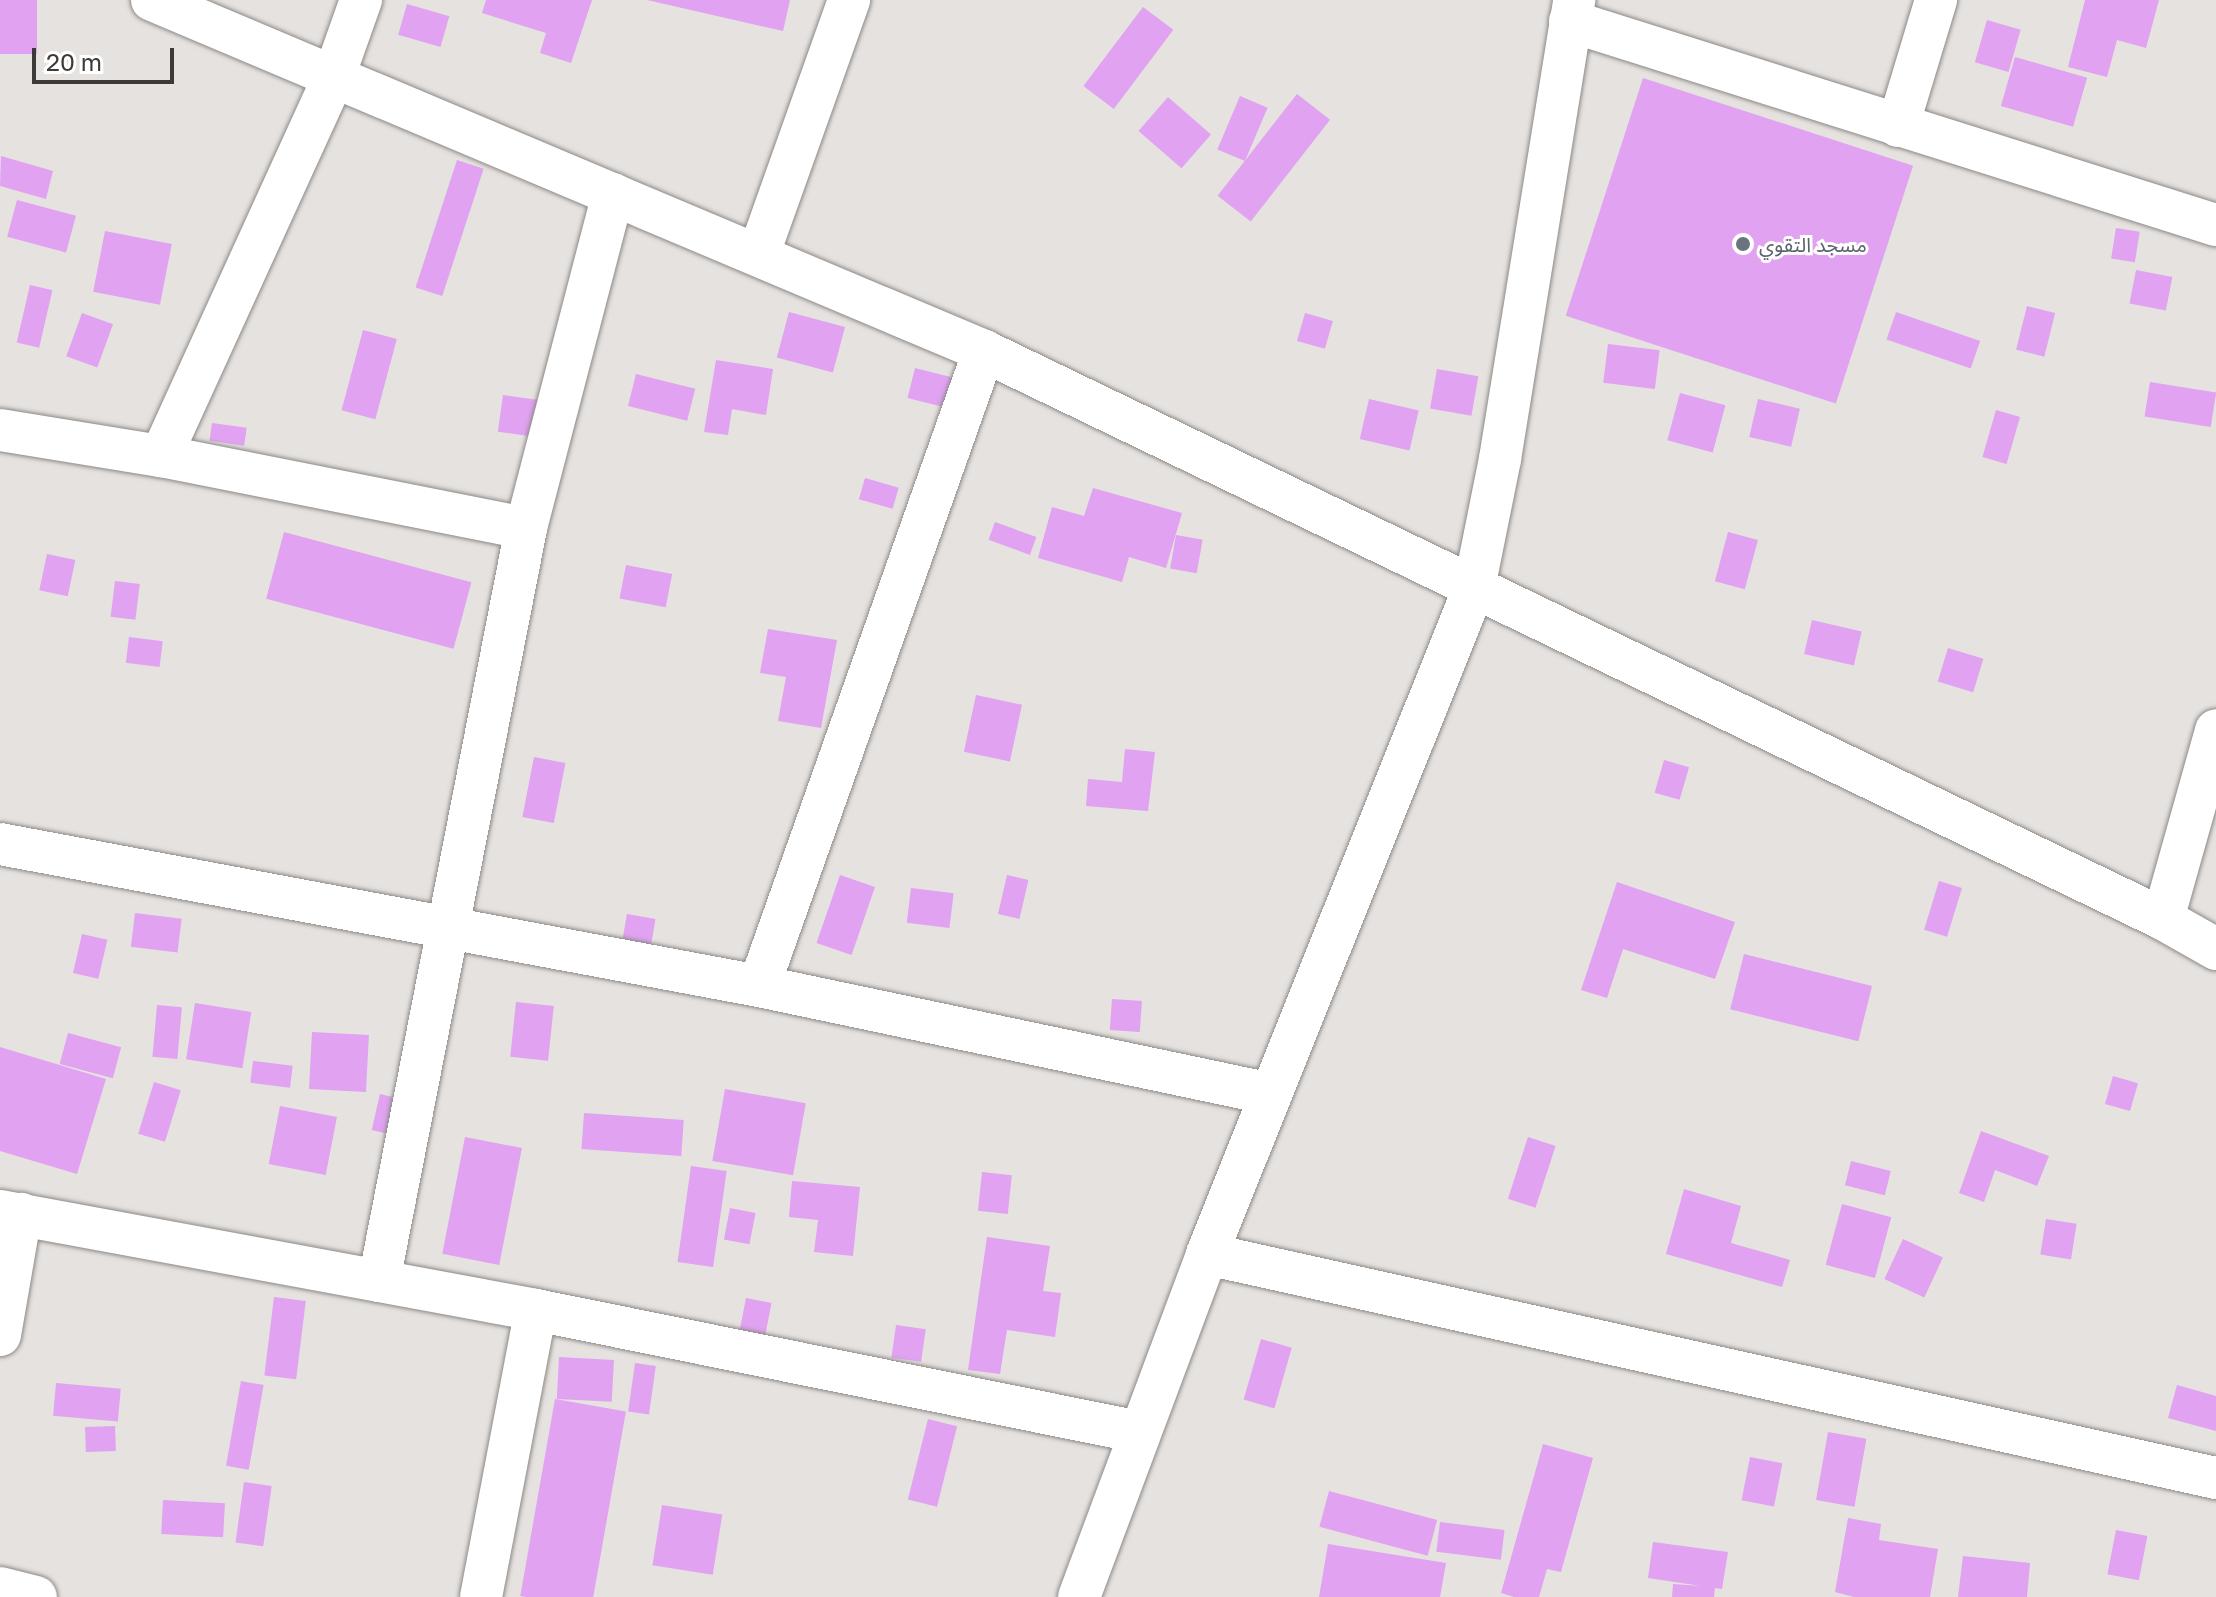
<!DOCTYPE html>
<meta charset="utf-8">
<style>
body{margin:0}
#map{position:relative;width:2216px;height:1597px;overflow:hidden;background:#e6e2df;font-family:"Golos Text","Noto Sans Arabic",sans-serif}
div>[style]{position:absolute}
.building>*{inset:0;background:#e0a2f1;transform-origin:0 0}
.roads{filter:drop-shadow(0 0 2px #8c8986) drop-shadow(0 0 2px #8c8986)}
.minor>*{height:42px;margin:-21px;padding:0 21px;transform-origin:21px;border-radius:21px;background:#fff}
.dots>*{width:22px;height:22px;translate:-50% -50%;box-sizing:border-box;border:4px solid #fff;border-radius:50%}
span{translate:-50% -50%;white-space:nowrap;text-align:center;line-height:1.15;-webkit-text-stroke:6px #fff;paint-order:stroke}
.worship-label{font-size:20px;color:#5b616d}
.left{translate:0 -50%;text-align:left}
.scale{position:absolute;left:32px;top:48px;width:142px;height:36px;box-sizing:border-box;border:4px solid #3c3a39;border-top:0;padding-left:10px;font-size:24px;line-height:28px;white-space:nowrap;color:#3c3a39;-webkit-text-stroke:6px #fff;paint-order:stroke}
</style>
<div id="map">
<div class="building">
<i style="left:0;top:0;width:37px;height:54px"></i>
<i style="clip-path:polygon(486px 0,592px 0,571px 63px,540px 53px,546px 33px,482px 13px)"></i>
<i style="clip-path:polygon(647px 0,790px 0,783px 31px)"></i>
<i style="clip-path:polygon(2085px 0,2159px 0,2146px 48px,2117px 40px,2107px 77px,2068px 67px)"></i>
<i style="left:407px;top:4px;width:44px;height:32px;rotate:16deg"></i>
<i style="left:1143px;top:7px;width:38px;height:99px;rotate:37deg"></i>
<i style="left:1987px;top:20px;width:35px;height:44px;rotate:16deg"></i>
<i style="left:2015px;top:57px;width:75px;height:51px;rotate:16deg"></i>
<i style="left:1643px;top:78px;width:284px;height:250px;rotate:18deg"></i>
<i style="left:1297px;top:94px;width:42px;height:129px;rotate:38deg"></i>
<i style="left:1240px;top:96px;width:30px;height:58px;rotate:23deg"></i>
<i style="left:1168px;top:97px;width:57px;height:45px;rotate:41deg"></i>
<i style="clip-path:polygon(1px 156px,53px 171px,46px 199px,0 186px)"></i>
<i style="left:457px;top:160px;width:28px;height:134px;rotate:18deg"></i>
<i style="left:17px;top:200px;width:61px;height:38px;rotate:15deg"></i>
<i style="left:2116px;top:228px;width:24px;height:31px;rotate:9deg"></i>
<i style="left:105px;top:231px;width:68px;height:62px;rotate:11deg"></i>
<i style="left:2136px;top:270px;width:37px;height:34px;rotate:11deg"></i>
<i style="left:30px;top:285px;width:23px;height:59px;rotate:13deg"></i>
<i style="left:2027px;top:306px;width:29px;height:45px;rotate:14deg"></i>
<i style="left:789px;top:312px;width:58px;height:47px;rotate:15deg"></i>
<i style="left:1896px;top:312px;width:89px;height:29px;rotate:19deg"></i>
<i style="left:82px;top:313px;width:33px;height:46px;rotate:20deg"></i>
<i style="left:1305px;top:313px;width:29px;height:29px;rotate:16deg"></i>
<i style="left:363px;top:330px;width:35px;height:83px;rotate:15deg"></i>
<i style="left:1608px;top:344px;width:52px;height:39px;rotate:7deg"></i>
<i style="clip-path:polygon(716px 360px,773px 369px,766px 415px,732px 409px,728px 435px,704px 432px)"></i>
<i style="left:915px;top:368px;width:42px;height:31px;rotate:14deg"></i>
<i style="left:1437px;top:369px;width:42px;height:40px;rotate:10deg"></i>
<i style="left:636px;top:374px;width:61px;height:33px;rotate:14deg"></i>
<i style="left:2150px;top:382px;width:67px;height:35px;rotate:9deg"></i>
<i style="left:1680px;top:393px;width:47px;height:49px;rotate:15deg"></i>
<i style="left:503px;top:395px;width:36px;height:37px;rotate:8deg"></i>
<i style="left:1369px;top:399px;width:51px;height:41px;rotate:13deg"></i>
<i style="left:1758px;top:399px;width:43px;height:39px;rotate:13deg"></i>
<i style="left:1996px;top:410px;width:25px;height:49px;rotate:16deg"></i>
<i style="left:212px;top:423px;width:35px;height:18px;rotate:8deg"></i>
<i style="left:865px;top:478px;width:35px;height:22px;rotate:16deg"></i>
<i style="clip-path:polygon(1093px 488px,1182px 513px,1166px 568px,1129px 557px,1122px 582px,1038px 558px,1052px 507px,1084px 516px)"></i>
<i style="left:995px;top:522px;width:44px;height:19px;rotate:20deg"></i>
<i style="left:284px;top:532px;width:194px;height:69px;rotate:15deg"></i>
<i style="left:1728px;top:532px;width:31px;height:51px;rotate:15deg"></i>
<i style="left:1176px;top:535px;width:27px;height:34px;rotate:10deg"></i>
<i style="left:47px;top:554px;width:29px;height:37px;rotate:12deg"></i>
<i style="left:626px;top:565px;width:47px;height:34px;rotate:11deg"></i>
<i style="left:115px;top:581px;width:25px;height:36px;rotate:7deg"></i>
<i style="left:1812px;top:620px;width:51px;height:35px;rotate:13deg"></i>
<i style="clip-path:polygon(768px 629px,837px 640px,821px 728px,778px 721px,786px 677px,760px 673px)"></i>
<i style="left:129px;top:637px;width:34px;height:26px;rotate:7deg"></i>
<i style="left:1948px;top:648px;width:37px;height:35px;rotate:17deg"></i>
<i style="left:976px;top:695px;width:47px;height:58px;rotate:12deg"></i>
<i style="clip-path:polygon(1125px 749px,1155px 752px,1148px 811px,1086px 806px,1088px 779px,1122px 782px)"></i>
<i style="left:534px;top:757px;width:32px;height:61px;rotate:11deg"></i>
<i style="left:1664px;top:760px;width:26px;height:34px;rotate:16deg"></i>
<i style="left:840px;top:875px;width:37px;height:72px;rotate:19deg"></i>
<i style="left:1007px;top:875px;width:22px;height:40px;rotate:13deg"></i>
<i style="left:1939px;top:881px;width:24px;height:51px;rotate:17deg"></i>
<i style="clip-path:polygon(1617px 882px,1735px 922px,1715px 979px,1623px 949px,1607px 998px,1581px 990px)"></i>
<i style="left:911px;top:888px;width:43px;height:35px;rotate:7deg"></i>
<i style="left:135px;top:913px;width:47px;height:34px;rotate:7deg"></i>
<i style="left:627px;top:914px;width:29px;height:27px;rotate:10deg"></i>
<i style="left:82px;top:934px;width:26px;height:40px;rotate:13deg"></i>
<i style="left:1744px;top:954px;width:132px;height:57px;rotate:14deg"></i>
<i style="left:1112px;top:999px;width:30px;height:31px;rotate:4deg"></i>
<i style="left:516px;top:1002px;width:38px;height:55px;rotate:6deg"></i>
<i style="left:195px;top:1003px;width:57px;height:57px;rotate:9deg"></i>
<i style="left:157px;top:1005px;width:25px;height:52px;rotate:5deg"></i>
<i style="left:312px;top:1032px;width:57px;height:57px;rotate:3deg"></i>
<i style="left:68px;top:1033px;width:55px;height:32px;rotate:15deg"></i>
<i style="clip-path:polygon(0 1047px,106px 1079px,77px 1174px,0 1151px)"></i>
<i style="left:253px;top:1061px;width:40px;height:22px;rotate:7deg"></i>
<i style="left:2113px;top:1076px;width:26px;height:29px;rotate:16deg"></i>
<i style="left:154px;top:1082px;width:28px;height:54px;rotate:17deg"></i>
<i style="left:725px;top:1089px;width:82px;height:73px;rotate:10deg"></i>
<i style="left:380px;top:1094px;width:22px;height:37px;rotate:13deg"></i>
<i style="left:280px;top:1106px;width:58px;height:59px;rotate:11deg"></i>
<i style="left:584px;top:1113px;width:100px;height:36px;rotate:4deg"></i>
<i style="clip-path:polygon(1981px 1131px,2049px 1156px,2037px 1186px,1995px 1170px,1984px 1202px,1959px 1193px)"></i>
<i style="left:465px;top:1137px;width:58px;height:119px;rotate:11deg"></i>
<i style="left:1528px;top:1137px;width:29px;height:65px;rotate:18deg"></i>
<i style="left:1851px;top:1161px;width:41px;height:25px;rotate:14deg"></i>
<i style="left:691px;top:1166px;width:36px;height:97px;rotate:8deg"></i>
<i style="left:982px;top:1172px;width:30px;height:39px;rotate:6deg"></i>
<i style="clip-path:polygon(792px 1181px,860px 1187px,853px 1256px,814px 1252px,818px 1220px,789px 1217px)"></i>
<i style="clip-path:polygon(1684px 1189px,1741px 1206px,1731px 1243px,1790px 1260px,1782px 1287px,1666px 1254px)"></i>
<i style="left:1842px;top:1204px;width:51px;height:63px;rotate:15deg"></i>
<i style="left:730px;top:1208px;width:26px;height:32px;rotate:11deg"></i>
<i style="left:2046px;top:1219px;width:31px;height:36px;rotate:9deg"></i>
<i style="clip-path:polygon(987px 1237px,1050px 1246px,1043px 1291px,1061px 1293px,1055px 1337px,1007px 1330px,1000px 1374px,968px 1370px)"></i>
<i style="left:1903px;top:1239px;width:44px;height:44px;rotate:25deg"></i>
<i style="left:274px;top:1297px;width:32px;height:79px;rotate:7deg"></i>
<i style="left:746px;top:1298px;width:26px;height:34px;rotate:11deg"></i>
<i style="left:896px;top:1325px;width:30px;height:33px;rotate:8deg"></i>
<i style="left:1261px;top:1339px;width:32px;height:63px;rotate:16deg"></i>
<i style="left:559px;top:1357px;width:55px;height:42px;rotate:3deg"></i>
<i style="left:635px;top:1363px;width:21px;height:49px;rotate:8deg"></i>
<i style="left:241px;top:1381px;width:23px;height:86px;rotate:10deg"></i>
<i style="left:56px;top:1383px;width:65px;height:33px;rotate:5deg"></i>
<i style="clip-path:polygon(2177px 1385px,2216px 1396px,2216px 1431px,2168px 1418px)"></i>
<i style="left:555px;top:1399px;width:72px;height:200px;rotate:10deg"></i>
<i style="left:928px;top:1419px;width:30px;height:83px;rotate:14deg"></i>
<i style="left:115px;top:1426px;width:25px;height:30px;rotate:88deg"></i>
<i style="left:1828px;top:1432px;width:39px;height:69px;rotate:10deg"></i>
<i style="clip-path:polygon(1543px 1444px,1593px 1458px,1561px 1572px,1547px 1569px,1539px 1597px,1514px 1597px,1501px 1593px)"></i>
<i style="left:1750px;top:1457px;width:33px;height:44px;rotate:11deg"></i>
<i style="left:244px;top:1482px;width:28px;height:61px;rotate:8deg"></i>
<i style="left:1329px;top:1491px;width:112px;height:37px;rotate:15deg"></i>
<i style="left:163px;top:1500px;width:62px;height:34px;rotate:3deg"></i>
<i style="left:662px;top:1505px;width:61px;height:61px;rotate:9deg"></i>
<i style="clip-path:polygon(1848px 1518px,1881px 1524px,1879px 1540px,1938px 1549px,1930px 1597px,1854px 1597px,1835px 1592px)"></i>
<i style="left:1440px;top:1522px;width:65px;height:30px;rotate:7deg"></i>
<i style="left:2116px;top:1530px;width:32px;height:45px;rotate:11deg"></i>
<i style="clip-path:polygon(1653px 1542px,1728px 1552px,1722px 1589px,1715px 1588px,1714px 1597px,1672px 1597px,1673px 1584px,1701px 1586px,1648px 1578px)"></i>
<i style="clip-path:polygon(1328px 1544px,1446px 1563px,1440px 1597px,1319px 1597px)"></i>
<i style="clip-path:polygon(1963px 1556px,2030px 1563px,2027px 1597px,1958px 1597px)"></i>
</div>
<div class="roads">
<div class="minor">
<i style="left:152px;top:0;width:903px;rotate:22.87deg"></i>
<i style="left:984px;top:351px;width:1309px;rotate:25.72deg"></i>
<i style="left:2163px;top:919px;width:61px;rotate:29.5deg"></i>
<i style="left:1570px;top:21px;width:677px;rotate:17.53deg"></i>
<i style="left:1898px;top:126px;width:132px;rotate:-73.2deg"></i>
<i style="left:759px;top:253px;width:269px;rotate:-70.4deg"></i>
<i style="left:0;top:430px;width:163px;rotate:9.2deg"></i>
<i style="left:161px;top:456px;width:372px;rotate:11.2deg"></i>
<i style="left:161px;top:456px;width:414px;rotate:-65.5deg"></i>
<i style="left:333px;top:79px;width:84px;rotate:-70.5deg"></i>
<i style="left:0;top:844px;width:772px;rotate:10.6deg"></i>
<i style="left:759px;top:986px;width:523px;rotate:11.91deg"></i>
<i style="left:2163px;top:919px;width:196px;rotate:-74.3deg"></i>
<i style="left:759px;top:986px;width:674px;rotate:-70.49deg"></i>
<i style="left:0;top:1211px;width:545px;rotate:10.46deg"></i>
<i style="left:536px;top:1310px;width:615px;rotate:11.44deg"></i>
<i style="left:1207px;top:1254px;width:1034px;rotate:12.52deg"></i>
<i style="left:379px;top:1281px;width:767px;rotate:-78.95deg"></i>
<i style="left:526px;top:528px;width:345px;rotate:-75.4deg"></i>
<i style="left:0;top:1335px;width:123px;rotate:-80.2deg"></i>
<i style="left:0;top:1588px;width:37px;rotate:14deg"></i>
<i style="left:481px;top:1597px;width:292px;rotate:-79.2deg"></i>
<i style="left:1079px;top:1597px;width:366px;rotate:-69.5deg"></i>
<i style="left:1207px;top:1254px;width:718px;rotate:-68.15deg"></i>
<i style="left:1474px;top:588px;width:132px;rotate:-78.6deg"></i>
<i style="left:1500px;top:459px;width:465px;rotate:-80.8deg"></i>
</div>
</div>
<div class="dots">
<i style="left:1743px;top:244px;background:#6b7280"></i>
</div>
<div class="worship-label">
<span class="left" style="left:1759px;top:244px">مسجد التقوي</span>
</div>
<div class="scale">20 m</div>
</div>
